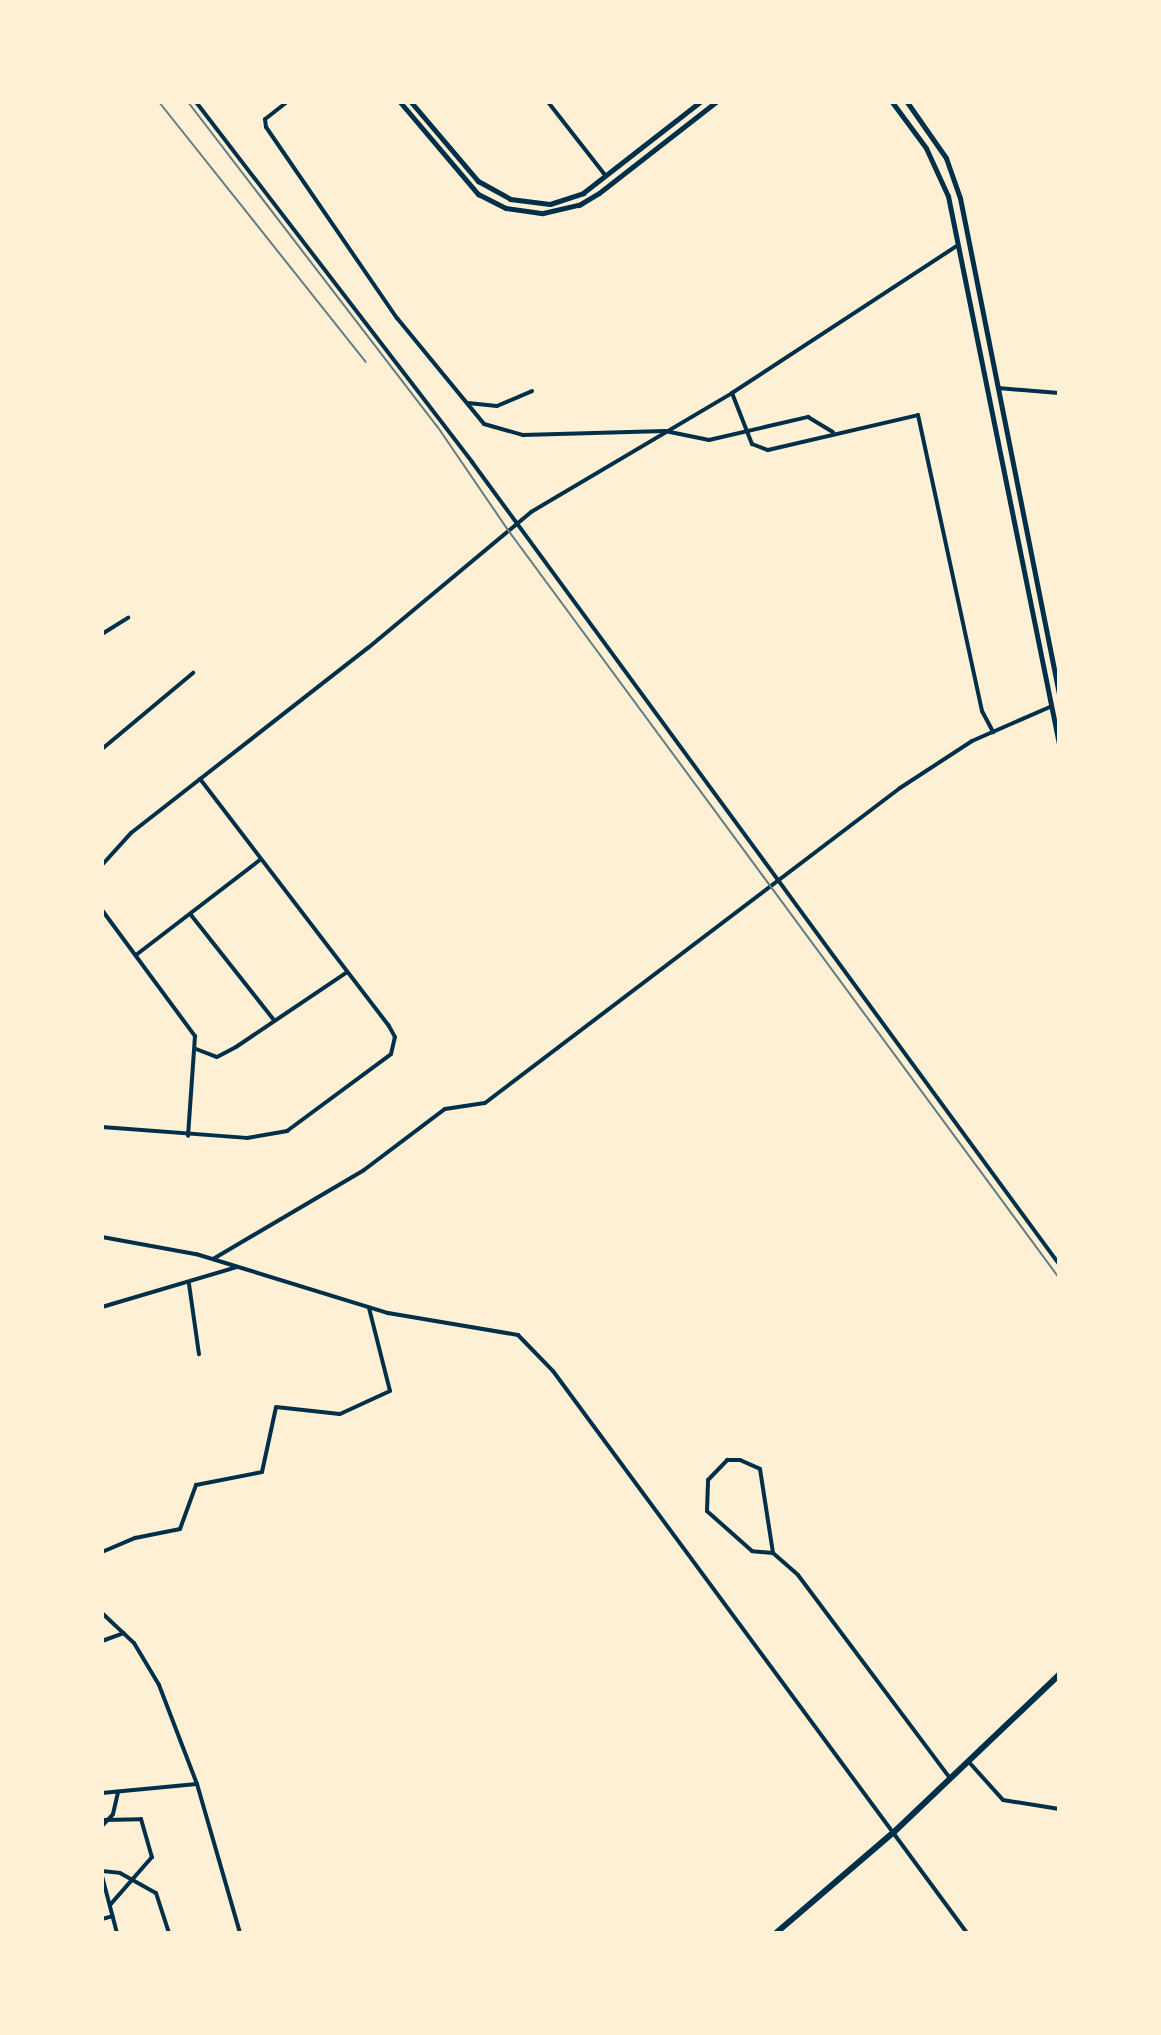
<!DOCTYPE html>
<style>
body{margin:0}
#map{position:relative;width:1161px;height:2035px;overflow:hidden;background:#fdf0d5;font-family:"Roboto Condensed",sans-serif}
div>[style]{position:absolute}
.minor>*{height:4px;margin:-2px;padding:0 2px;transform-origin:2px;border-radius:2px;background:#003049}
.tertiary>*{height:5px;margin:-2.5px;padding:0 2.5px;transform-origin:2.5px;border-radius:2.5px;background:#003049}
.secondary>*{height:5px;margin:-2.5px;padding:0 2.5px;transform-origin:2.5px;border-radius:2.5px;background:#003049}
.primary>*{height:6px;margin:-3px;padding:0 3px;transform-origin:3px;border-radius:3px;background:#003049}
.rail>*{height:2px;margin:-1px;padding:0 1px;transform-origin:1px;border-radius:1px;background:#657d81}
span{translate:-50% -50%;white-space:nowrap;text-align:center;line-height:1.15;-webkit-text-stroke:6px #fdf0d5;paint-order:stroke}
.frame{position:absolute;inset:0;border:104px solid #fdf0d5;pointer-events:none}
</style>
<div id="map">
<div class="minor">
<i style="left:196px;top:102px;width:454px;rotate:52.5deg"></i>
<i style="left:472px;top:462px;width:994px;rotate:53.8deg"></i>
<i style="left:287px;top:102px;width:28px;rotate:142deg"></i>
<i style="left:265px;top:119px;width:8px;rotate:83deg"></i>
<i style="left:266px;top:127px;width:232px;rotate:55.6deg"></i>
<i style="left:397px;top:318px;width:137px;rotate:50.6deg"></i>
<i style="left:484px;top:424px;width:41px;rotate:15.8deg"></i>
<i style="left:523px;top:435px;width:142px;rotate:-1.6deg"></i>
<i style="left:665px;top:431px;width:45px;rotate:11.6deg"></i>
<i style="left:709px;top:440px;width:102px;rotate:-13.1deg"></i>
<i style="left:808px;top:417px;width:29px;rotate:31deg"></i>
<i style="left:548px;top:102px;width:93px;rotate:52deg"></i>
<i style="left:998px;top:388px;width:61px;rotate:4.7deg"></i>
<i style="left:732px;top:393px;width:55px;rotate:68.6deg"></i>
<i style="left:752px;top:444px;width:17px;rotate:21deg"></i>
<i style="left:768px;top:450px;width:154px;rotate:-13.1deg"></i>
<i style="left:918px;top:415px;width:303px;rotate:77.8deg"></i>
<i style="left:982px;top:711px;width:24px;rotate:62deg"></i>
<i style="left:468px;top:403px;width:29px;rotate:6deg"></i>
<i style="left:497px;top:406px;width:38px;rotate:-23deg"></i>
<i style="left:102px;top:634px;width:31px;rotate:-32deg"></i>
<i style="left:102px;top:749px;width:119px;rotate:-39.9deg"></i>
<i style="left:102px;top:865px;width:43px;rotate:-47.8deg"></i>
<i style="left:131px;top:833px;width:301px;rotate:-38deg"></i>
<i style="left:368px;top:648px;width:212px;rotate:-39.8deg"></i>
<i style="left:531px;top:512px;width:234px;rotate:-30.6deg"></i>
<i style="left:732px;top:393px;width:270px;rotate:-33.2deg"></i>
<i style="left:102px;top:910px;width:157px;rotate:53.6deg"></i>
<i style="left:195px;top:1036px;width:100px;rotate:94deg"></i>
<i style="left:191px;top:915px;width:134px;rotate:51.7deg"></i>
<i style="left:136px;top:955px;width:156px;rotate:-37.5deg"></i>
<i style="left:196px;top:1049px;width:22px;rotate:21deg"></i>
<i style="left:217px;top:1057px;width:21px;rotate:-28deg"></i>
<i style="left:236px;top:1047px;width:134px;rotate:-34deg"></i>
<i style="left:102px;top:1091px;width:31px;rotate:90deg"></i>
<i style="left:102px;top:1127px;width:145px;rotate:4.3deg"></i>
<i style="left:247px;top:1138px;width:41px;rotate:-9.9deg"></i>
<i style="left:287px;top:1131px;width:129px;rotate:-36.5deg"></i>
<i style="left:391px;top:1054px;width:17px;rotate:-77deg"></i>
<i style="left:395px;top:1037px;width:13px;rotate:-119deg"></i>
<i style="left:389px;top:1026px;width:311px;rotate:-127.4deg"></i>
<i style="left:102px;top:1237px;width:96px;rotate:10.3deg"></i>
<i style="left:196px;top:1254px;width:201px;rotate:17.1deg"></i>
<i style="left:388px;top:1313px;width:132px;rotate:9.6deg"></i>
<i style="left:518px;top:1335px;width:50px;rotate:45.8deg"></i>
<i style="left:553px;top:1371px;width:698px;rotate:53.62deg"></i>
<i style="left:213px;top:1259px;width:175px;rotate:-30.5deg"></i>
<i style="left:364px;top:1170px;width:101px;rotate:-37deg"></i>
<i style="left:445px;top:1109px;width:40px;rotate:-8.5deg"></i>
<i style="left:485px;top:1103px;width:521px;rotate:-37.2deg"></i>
<i style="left:900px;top:788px;width:86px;rotate:-33.1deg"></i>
<i style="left:972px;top:741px;width:85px;rotate:-23.6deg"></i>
<i style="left:189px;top:1284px;width:71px;rotate:81.9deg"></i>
<i style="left:102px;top:1307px;width:141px;rotate:-16.5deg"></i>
<i style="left:727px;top:1460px;width:13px"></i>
<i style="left:740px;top:1460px;width:22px;rotate:24deg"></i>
<i style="left:760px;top:1469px;width:85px;rotate:81.2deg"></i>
<i style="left:773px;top:1553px;width:21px;rotate:-175deg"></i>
<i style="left:752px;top:1551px;width:60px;rotate:-138.4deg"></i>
<i style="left:707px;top:1511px;width:31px;rotate:-88deg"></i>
<i style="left:708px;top:1480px;width:28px;rotate:-46deg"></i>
<i style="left:102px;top:1552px;width:36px;rotate:-23deg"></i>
<i style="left:135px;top:1538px;width:46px;rotate:-11.3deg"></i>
<i style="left:180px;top:1529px;width:47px;rotate:-70deg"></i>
<i style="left:196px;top:1485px;width:67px;rotate:-11.1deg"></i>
<i style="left:262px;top:1472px;width:66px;rotate:-77.8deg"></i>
<i style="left:276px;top:1407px;width:64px;rotate:6.2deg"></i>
<i style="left:340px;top:1414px;width:55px;rotate:-24.7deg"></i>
<i style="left:390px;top:1391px;width:86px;rotate:-104.2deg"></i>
<i style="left:773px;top:1553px;width:33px;rotate:41deg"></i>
<i style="left:798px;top:1575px;width:254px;rotate:53.2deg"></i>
<i style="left:102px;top:1613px;width:44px;rotate:43.2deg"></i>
<i style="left:134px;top:1643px;width:49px;rotate:59.2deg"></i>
<i style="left:159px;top:1685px;width:106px;rotate:69deg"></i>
<i style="left:197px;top:1784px;width:155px;rotate:73.9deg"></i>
<i style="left:102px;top:1641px;width:23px;rotate:-20deg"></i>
<i style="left:968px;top:1761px;width:52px;rotate:48.1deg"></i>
<i style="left:1003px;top:1800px;width:57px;rotate:9.1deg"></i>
<i style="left:102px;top:1793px;width:95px;rotate:-5.4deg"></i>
<i style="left:102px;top:1820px;width:39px;rotate:-1deg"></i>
<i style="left:141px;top:1819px;width:40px;rotate:74deg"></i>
<i style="left:152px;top:1857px;width:64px;rotate:131.2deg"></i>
<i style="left:102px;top:1826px;width:16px;rotate:-47deg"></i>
<i style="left:113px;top:1814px;width:23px;rotate:-77deg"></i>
<i style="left:102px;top:1871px;width:18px;rotate:6deg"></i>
<i style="left:120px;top:1873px;width:41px;rotate:29.1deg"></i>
<i style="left:156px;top:1893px;width:42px;rotate:72deg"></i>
<i style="left:102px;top:1876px;width:59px;rotate:75.3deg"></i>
<i style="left:102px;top:1919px;width:11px;rotate:-15deg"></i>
</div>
<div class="tertiary">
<i style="left:400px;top:102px;width:121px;rotate:49.7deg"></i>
<i style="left:478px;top:194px;width:31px;rotate:27deg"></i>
<i style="left:506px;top:208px;width:37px;rotate:8deg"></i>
<i style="left:543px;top:213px;width:37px;rotate:-13deg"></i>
<i style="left:579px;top:205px;width:23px;rotate:-31deg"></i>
<i style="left:599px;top:193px;width:148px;rotate:-37.9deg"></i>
<i style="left:411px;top:102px;width:104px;rotate:49.7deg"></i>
<i style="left:478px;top:181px;width:37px;rotate:29deg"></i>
<i style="left:510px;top:199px;width:40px;rotate:7.1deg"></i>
<i style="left:550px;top:204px;width:35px;rotate:-18deg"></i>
<i style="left:583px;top:193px;width:148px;rotate:-37.9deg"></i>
</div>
<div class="secondary">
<i style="left:892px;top:102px;width:57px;rotate:53.5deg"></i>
<i style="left:926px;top:148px;width:53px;rotate:65.4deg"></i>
<i style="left:948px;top:196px;width:559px;rotate:78.55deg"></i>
<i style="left:907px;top:102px;width:68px;rotate:55.1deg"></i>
<i style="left:946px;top:158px;width:42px;rotate:70.7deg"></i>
<i style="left:960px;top:198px;width:506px;rotate:78.71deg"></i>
</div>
<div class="primary">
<i style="left:776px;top:1933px;width:155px;rotate:-40.6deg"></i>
<i style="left:894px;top:1832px;width:228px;rotate:-43.6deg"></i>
</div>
<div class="rail">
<i style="left:159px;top:102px;width:332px;rotate:51.5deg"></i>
<i style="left:188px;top:102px;width:409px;rotate:52.5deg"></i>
<i style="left:437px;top:426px;width:126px;rotate:55.7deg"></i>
<i style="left:508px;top:530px;width:929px;rotate:53.62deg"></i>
</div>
<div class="frame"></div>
</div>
